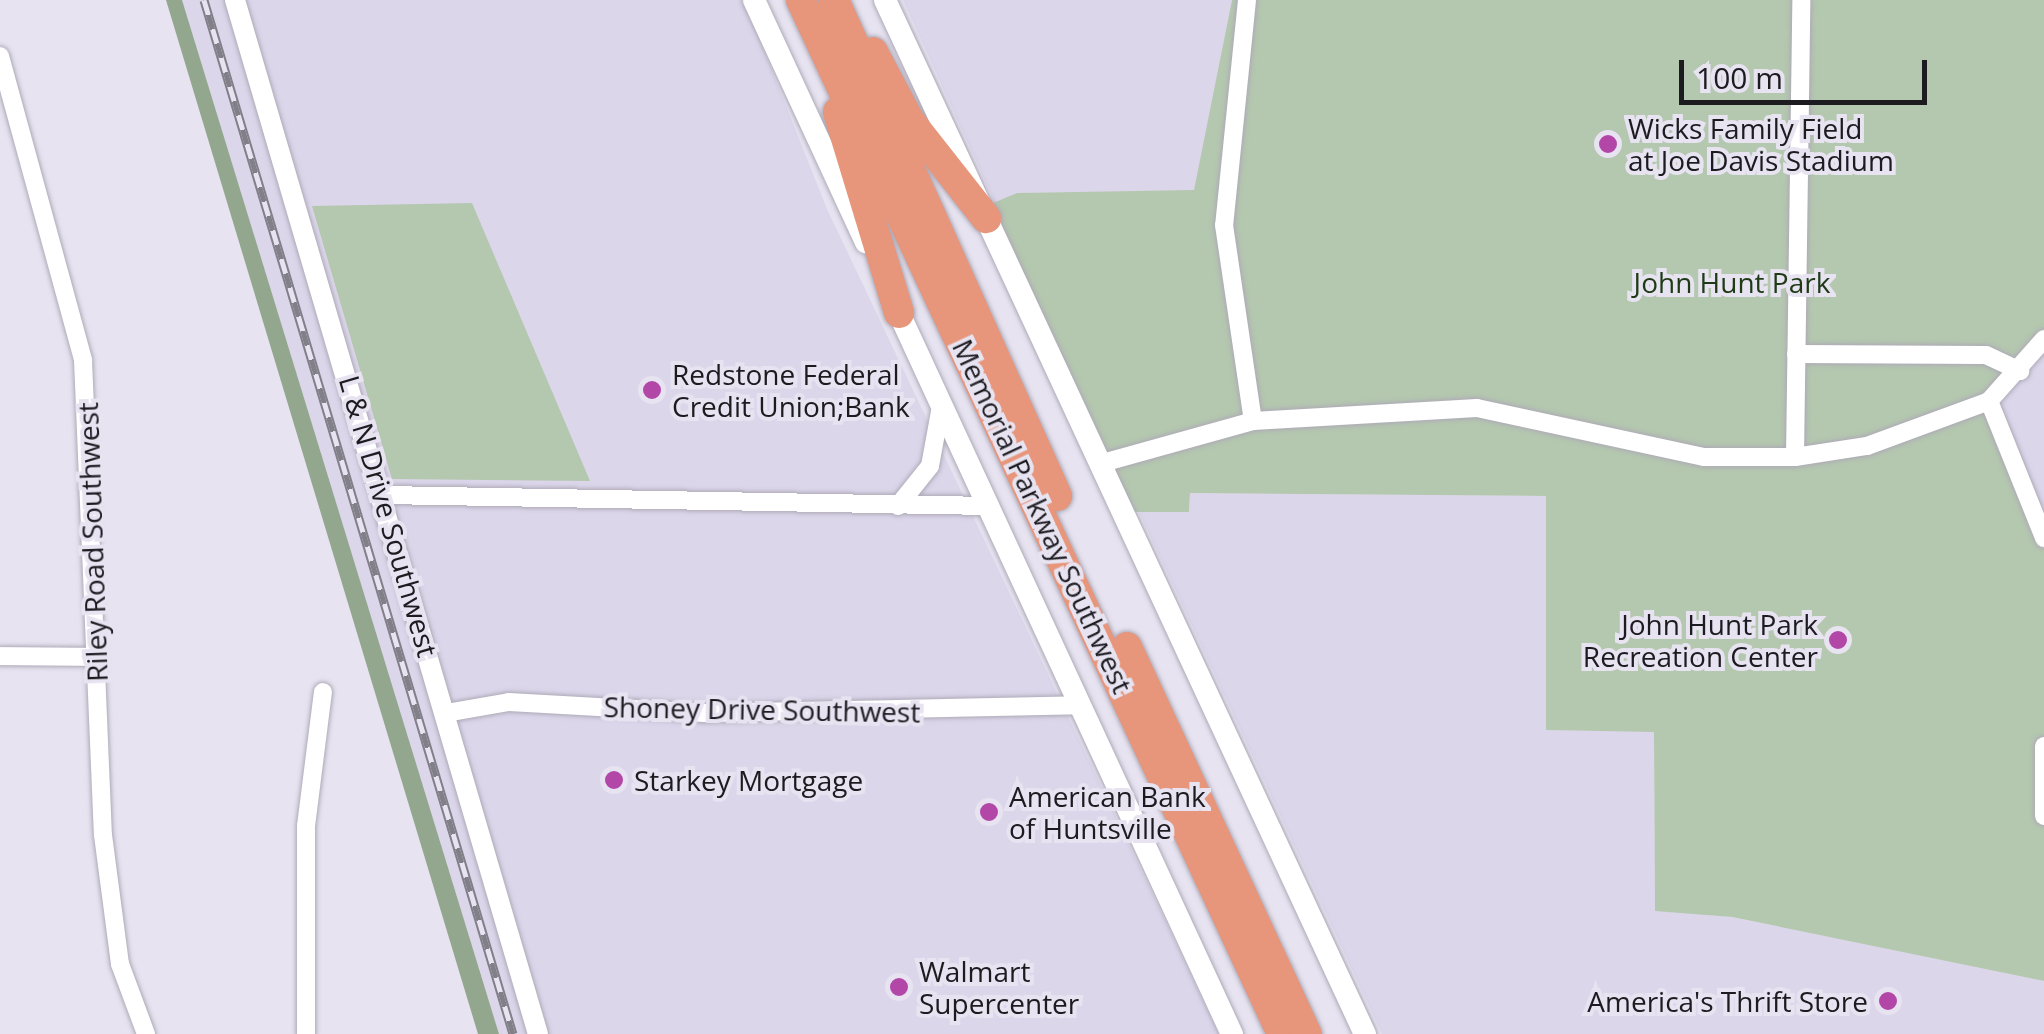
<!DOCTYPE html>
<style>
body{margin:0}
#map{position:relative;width:2044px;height:1034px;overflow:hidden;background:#e7e3f1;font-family:"Open Sans",sans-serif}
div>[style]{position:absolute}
.built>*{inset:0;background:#dcd6eb}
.green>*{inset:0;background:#b4c7af}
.forest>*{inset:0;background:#93a68e}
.roads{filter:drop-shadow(0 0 2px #aeaab7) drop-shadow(0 0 2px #aeaab7)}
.minor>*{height:18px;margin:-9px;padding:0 9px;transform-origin:9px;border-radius:9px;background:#fff}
.tertiary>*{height:20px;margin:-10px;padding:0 10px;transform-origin:10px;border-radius:10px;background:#fff}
.secondary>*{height:22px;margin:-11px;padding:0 11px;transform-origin:11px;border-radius:11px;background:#fff}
.motorway>*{height:30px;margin:-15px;padding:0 15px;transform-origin:15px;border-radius:15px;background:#e7957b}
.rail>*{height:9px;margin-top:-4.5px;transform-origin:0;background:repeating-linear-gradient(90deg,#e7e3f1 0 15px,#817f88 0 30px);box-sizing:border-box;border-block:2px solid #817f88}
.dots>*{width:28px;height:28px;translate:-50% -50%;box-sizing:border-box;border:5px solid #e7e3f1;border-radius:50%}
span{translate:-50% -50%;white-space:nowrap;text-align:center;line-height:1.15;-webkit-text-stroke:8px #e7e3f1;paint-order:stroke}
.poi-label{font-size:28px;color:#1c1b20}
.left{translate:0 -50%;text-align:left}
.right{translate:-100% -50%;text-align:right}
.park-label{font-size:28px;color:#1e3b16}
.street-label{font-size:28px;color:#1c1b20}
.scale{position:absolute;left:1679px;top:60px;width:248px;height:45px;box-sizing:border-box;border:5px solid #1c1b20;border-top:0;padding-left:12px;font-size:30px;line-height:35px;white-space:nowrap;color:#1c1b20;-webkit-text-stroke:8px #e7e3f1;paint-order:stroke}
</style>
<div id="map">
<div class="built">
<i style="clip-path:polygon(182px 0,744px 0,827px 209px,1219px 1034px,499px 1034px)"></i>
<i style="clip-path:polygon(903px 0,1232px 0,1195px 191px,1017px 193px,995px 203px)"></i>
<i style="clip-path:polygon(2044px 339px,2044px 538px,1989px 401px)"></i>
<i style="clip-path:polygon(1190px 493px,1546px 496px,1546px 730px,1654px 731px,1655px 910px,1731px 917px,2044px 981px,2044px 1034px,1382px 1034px,1139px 512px,1189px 512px)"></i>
</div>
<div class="green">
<i style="clip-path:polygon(1232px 0,2044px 0,2044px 339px,1989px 401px,2044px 538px,2044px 981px,1732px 917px,1655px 911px,1654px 732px,1546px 730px,1546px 496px,1190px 493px,1189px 512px,1122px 512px,981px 208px,1017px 193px,1194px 190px)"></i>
<i style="clip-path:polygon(472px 203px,590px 481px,392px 479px,312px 206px)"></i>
</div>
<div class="forest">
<i style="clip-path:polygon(166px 0,182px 0,499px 1034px,478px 1034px)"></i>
</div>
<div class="roads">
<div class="minor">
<i style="left:1247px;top:0;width:226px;rotate:95.8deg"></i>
<i style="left:1224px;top:225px;width:198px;rotate:81.6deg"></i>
<i style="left:0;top:56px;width:315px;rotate:74.7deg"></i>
<i style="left:83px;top:360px;width:475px;rotate:87.6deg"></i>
<i style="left:103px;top:835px;width:130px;rotate:82.5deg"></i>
<i style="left:120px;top:964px;width:75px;rotate:69.6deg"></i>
<i style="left:1796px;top:354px;width:190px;rotate:0.3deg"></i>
<i style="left:1986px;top:355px;width:38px;rotate:25deg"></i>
<i style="left:1989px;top:401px;width:148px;rotate:68.1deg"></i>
<i style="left:1795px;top:457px;width:457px;rotate:-89.2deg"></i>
<i style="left:1099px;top:464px;width:160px;rotate:-15.6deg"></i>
<i style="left:1253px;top:421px;width:224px;rotate:-3.3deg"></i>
<i style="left:1477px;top:408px;width:232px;rotate:12.2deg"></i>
<i style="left:1704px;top:457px;width:91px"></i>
<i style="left:1795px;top:457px;width:73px;rotate:-8.7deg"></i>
<i style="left:1867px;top:446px;width:130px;rotate:-20.2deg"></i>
<i style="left:1989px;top:401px;width:83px;rotate:-48.4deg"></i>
<i style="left:384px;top:495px;width:606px;rotate:1.04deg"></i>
<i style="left:898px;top:506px;width:51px;rotate:-51.3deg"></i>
<i style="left:930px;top:466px;width:61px;rotate:-79.6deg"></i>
<i style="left:0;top:656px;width:97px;rotate:0.6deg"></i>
<i style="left:446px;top:713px;width:64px;rotate:-9.9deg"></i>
<i style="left:509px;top:702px;width:196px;rotate:3.2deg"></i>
<i style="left:705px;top:713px;width:375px;rotate:-1.2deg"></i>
<i style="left:2044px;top:746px;width:70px;rotate:90deg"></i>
<i style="left:306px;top:1034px;width:208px;rotate:-90deg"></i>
<i style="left:306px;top:826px;width:135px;rotate:-82.8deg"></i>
</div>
<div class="tertiary">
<i style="left:235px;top:0;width:1077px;rotate:73.67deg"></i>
</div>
<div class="secondary">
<i style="left:754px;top:0;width:267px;rotate:65.2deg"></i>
<i style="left:885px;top:0;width:1140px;rotate:65.1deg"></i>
<i style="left:892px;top:298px;width:811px;rotate:65.21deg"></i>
</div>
<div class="motorway">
<i style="left:801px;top:0;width:1140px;rotate:65.05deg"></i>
<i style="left:834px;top:0;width:544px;rotate:65.79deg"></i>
<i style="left:873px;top:52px;width:77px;rotate:62.1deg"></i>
<i style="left:909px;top:120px;width:125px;rotate:51.8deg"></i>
<i style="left:838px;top:112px;width:210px;rotate:73.1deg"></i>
<i style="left:1127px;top:647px;width:427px;rotate:65.1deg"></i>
</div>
</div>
<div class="rail">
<i style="left:204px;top:0;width:1079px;rotate:73.36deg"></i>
</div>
<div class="dots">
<i style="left:1608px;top:144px;background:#b247a8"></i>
<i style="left:652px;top:390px;background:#b247a8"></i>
<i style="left:1838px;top:640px;background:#b247a8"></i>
<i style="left:614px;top:780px;background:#b247a8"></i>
<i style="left:989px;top:812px;background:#b247a8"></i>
<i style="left:899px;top:987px;background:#b247a8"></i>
<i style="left:1888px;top:1001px;background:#b247a8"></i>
</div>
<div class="poi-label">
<span class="left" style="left:1628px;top:144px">Wicks Family Field<br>at Joe Davis Stadium</span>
<span class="left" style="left:672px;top:390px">Redstone Federal<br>Credit Union;Bank</span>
<span class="right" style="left:1818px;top:640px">John Hunt Park<br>Recreation Center</span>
<span class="left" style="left:634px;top:780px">Starkey Mortgage</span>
<span class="left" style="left:1009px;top:812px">American Bank<br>of Huntsville</span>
<span class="left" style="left:919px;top:987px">Walmart<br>Supercenter</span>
<span class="right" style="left:1868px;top:1001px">America's Thrift Store</span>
</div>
<div class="park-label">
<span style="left:1732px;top:282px">John Hunt Park</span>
</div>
<div class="street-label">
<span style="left:389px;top:516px;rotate:74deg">L &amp; N Drive Southwest</span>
<span style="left:1043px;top:516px;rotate:65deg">Memorial Parkway Southwest</span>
<span style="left:92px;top:542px;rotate:-92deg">Riley Road Southwest</span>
<span style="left:762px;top:709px;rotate:1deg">Shoney Drive Southwest</span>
</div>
<div class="scale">100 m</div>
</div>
